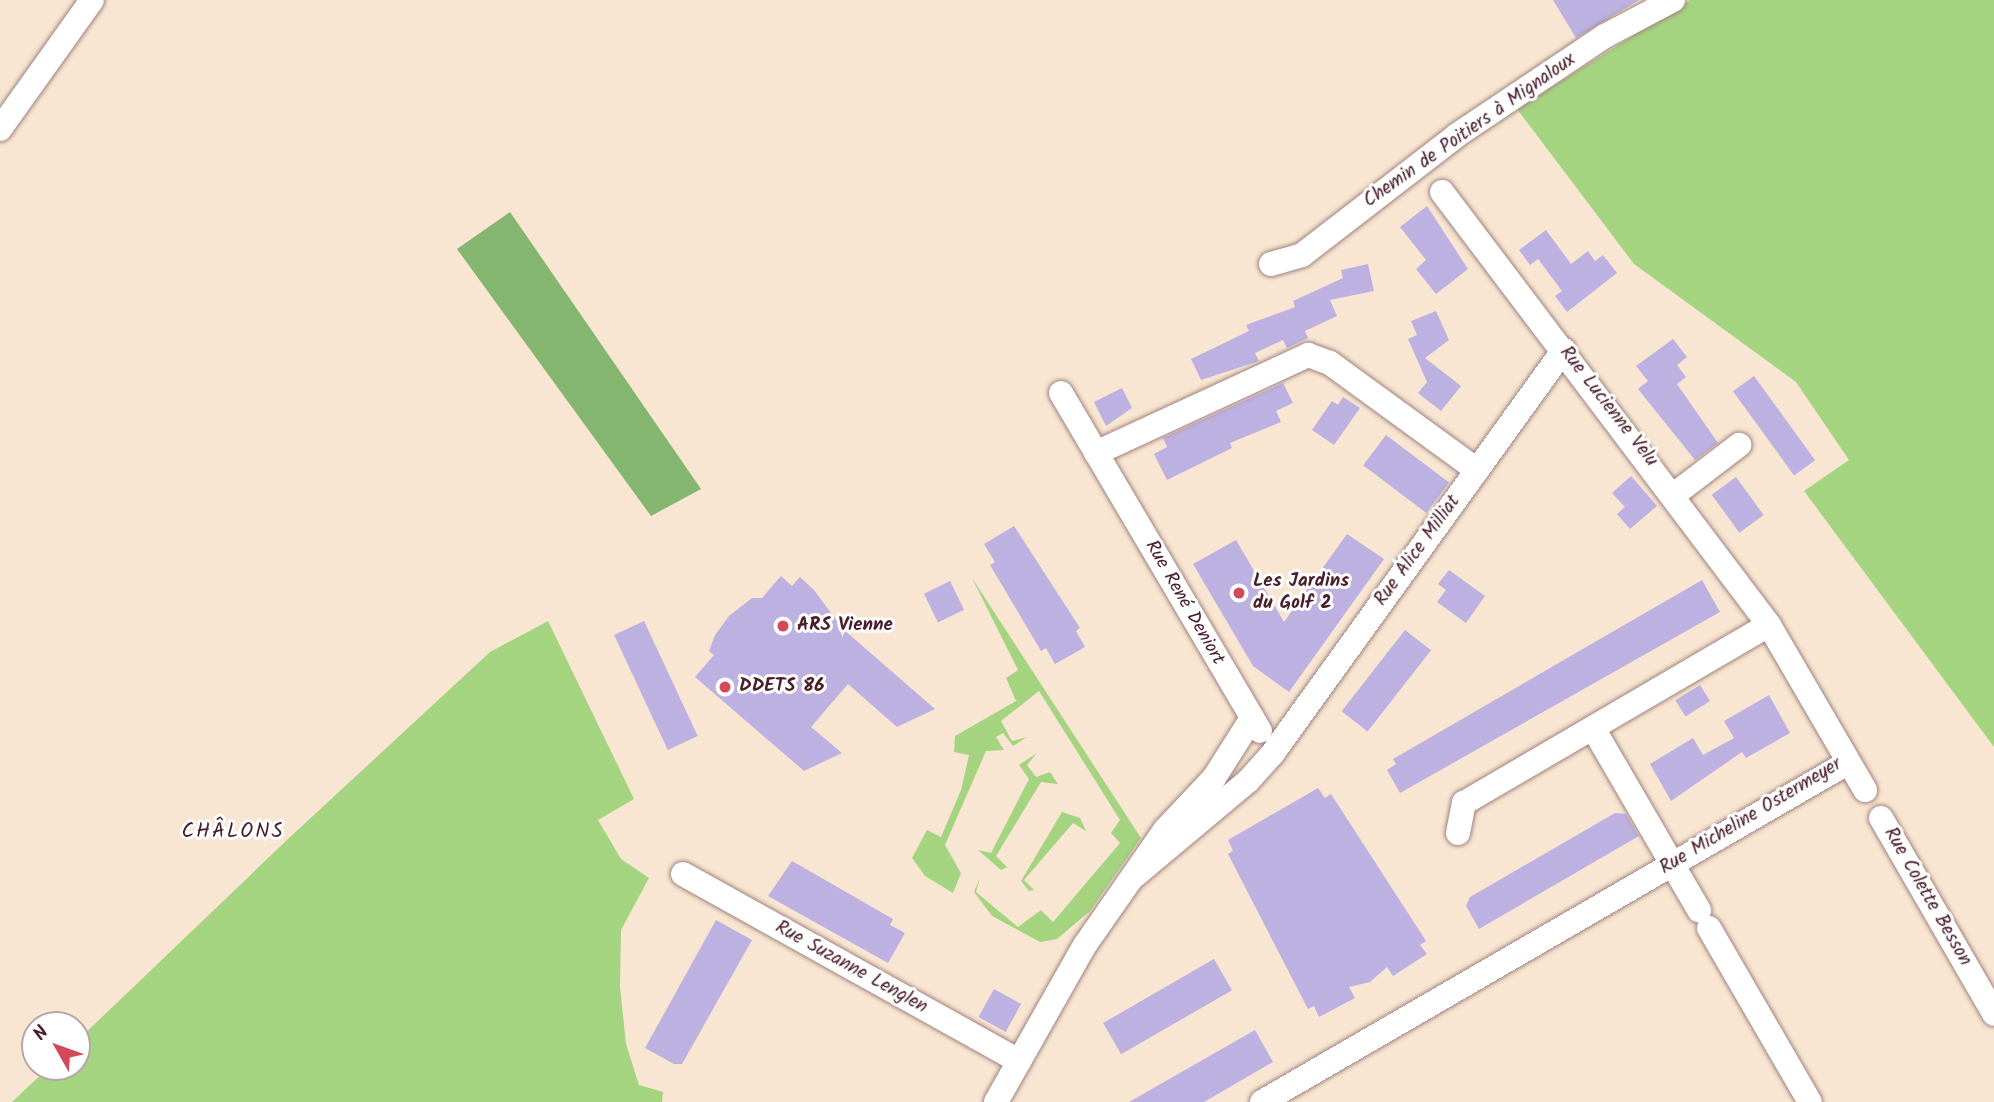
<!DOCTYPE html>
<meta charset="utf-8">
<style>
body{margin:0}
#map{position:relative;width:1994px;height:1102px;overflow:hidden;background:#f8e6d2;font-family:Kalam,sans-serif}
div>[style]{position:absolute}
.green>*{inset:0;background:#a5d481}
.forest>*{inset:0;background:#84b66f}
.building>*{inset:0;background:#bcb1e1;transform-origin:0 0}
.roads{filter:drop-shadow(0 0 2px #a1827e) drop-shadow(0 0 2px #a1827e)}
.minor>*{height:24px;margin:-12px;padding:0 12px;transform-origin:12px;border-radius:12px;background:#fff}
.dots>*{width:19px;height:19px;translate:-50% -50%;box-sizing:border-box;border:4px solid #fff;border-radius:50%}
span{translate:-50% -50%;white-space:nowrap;text-align:center;line-height:1.15;-webkit-text-stroke:6px #fff;paint-order:stroke}
.street-label{font-size:19px;color:#4a1f2b}
.poi-label{font-size:19px;color:#4a1f2b;font-weight:700}
.left{translate:0 -50%;text-align:left}
.neighbourhood-label{font-size:21px;color:#4a1f2b;letter-spacing:2px}
.north{position:absolute;left:21px;top:1011px;width:70px;height:70px;box-sizing:border-box;background:#fff;border:2px solid #b7a5aa;border-radius:50%;rotate:310deg;font-size:19px;font-weight:700;line-height:28px;text-align:center;color:#4a1f2b}
.north::after{content:'';display:block;margin:auto;width:24px;height:32px;background:#d1495b;clip-path:polygon(50% 0,100% 100%,50% 72%,0 100%)}
</style>
<div id="map">
<div class="green">
<i style="clip-path:polygon(1690px 0,1994px 0,1994px 747px,1804px 491px,1849px 460px,1796px 382px,1634px 264px,1517px 109px)"></i>
<i style="clip-path:polygon(972px 578px,1141px 838px,1090px 911px,1057px 939px,1040px 942px,992px 916px,974px 892px,980px 878px,976px 892px,1018px 927px,1041px 910px,1053px 922px,1120px 843px,1111px 833px,1120px 820px,1039px 691px,1001px 721px,1012px 741px,1027px 737px,1013px 746px,1003px 733px,996px 737px,1004px 750px,986px 751px,945px 845px,961px 873px,953px 893px,925px 876px,912px 858px,927px 830px,941px 837px,961px 790px,969px 755px,954px 752px,955px 736px,1016px 701px,1006px 678px,1018px 670px)"></i>
<i style="clip-path:polygon(548px 621px,634px 799px,598px 820px,621px 859px,649px 878px,621px 930px,620px 987px,626px 1044px,639px 1085px,663px 1092px,662px 1102px,12px 1102px,49px 1067px,77px 1067px,77px 1041px,288px 839px,490px 652px)"></i>
<i style="clip-path:polygon(1037px 753px,1027px 765px,1036px 777px,1050px 772px,1058px 784px,1041px 782px,996px 856px,1007px 867px,1001px 870px,978px 850px,991px 853px,1029px 779px,1019px 765px)"></i>
<i style="clip-path:polygon(1062px 812px,1080px 818px,1086px 831px,1073px 823px,1024px 880px,1034px 890px,1029px 891px,1021px 881px)"></i>
</div>
<div class="forest">
<i style="clip-path:polygon(510px 212px,701px 489px,651px 516px,457px 249px)"></i>
</div>
<div class="building">
<i style="clip-path:polygon(1553px 0,1639px 0,1576px 38px)"></i>
<i style="clip-path:polygon(1427px 206px,1468px 269px,1436px 294px,1416px 269px,1426px 260px,1400px 227px)"></i>
<i style="clip-path:polygon(1546px 230px,1571px 264px,1588px 251px,1595px 261px,1603px 255px,1617px 273px,1567px 312px,1555px 296px,1562px 291px,1538px 259px,1530px 265px,1519px 250px)"></i>
<i style="clip-path:polygon(1368px 264px,1374px 291px,1330px 300px,1337px 316px,1305px 331px,1308px 338px,1287px 348px,1283px 340px,1255px 353px,1259px 361px,1201px 380px,1191px 359px,1249px 331px,1246px 325px,1295px 307px,1293px 301px,1343px 278px,1341px 270px)"></i>
<i style="clip-path:polygon(1436px 311px,1449px 340px,1425px 358px,1461px 386px,1441px 411px,1418px 393px,1427px 382px,1408px 339px,1417px 335px,1411px 321px)"></i>
<i style="clip-path:polygon(1673px 339px,1687px 357px,1677px 365px,1686px 377px,1677px 384px,1718px 443px,1695px 460px,1638px 389px,1648px 381px,1636px 366px)"></i>
<i style="left:1754px;top:376px;width:104px;height:26px;rotate:54deg"></i>
<i style="clip-path:polygon(1283px 383px,1293px 403px,1276px 411px,1281px 422px,1230px 443px,1232px 448px,1167px 480px,1154px 454px,1167px 447px,1163px 438px)"></i>
<i style="clip-path:polygon(1122px 388px,1132px 408px,1106px 426px,1094px 402px)"></i>
<i style="clip-path:polygon(1343px 397px,1360px 408px,1334px 445px,1312px 430px,1332px 401px,1338px 405px)"></i>
<i style="left:1386px;top:435px;width:79px;height:38px;rotate:37deg"></i>
<i style="clip-path:polygon(1631px 476px,1657px 506px,1630px 529px,1617px 514px,1625px 507px,1612px 493px)"></i>
<i style="left:1736px;top:477px;width:47px;height:30px;rotate:54deg"></i>
<i style="clip-path:polygon(1014px 526px,1080px 628px,1076px 631px,1085px 647px,1055px 664px,1046px 648px,1041px 651px,990px 565px,995px 562px,984px 544px)"></i>
<i style="clip-path:polygon(1347px 534px,1384px 559px,1289px 692px,1253px 666px,1193px 564px,1236px 540px,1284px 622px)"></i>
<i style="clip-path:polygon(1449px 570px,1485px 596px,1466px 623px,1437px 602px,1446px 590px,1438px 584px)"></i>
<i style="clip-path:polygon(781px 576px,792px 586px,800px 577px,814px 590px,843px 629px,935px 709px,897px 727px,848px 684px,811px 727px,842px 753px,804px 771px,695px 677px,714px 655px,709px 651px,715px 635px,729px 616px,752px 598px,762px 598px)"></i>
<i style="clip-path:polygon(1702px 580px,1720px 612px,1400px 793px,1387px 770px,1396px 764px,1393px 759px)"></i>
<i style="left:950px;top:581px;width:32px;height:29px;rotate:64deg"></i>
<i style="left:644px;top:621px;width:127px;height:33px;rotate:65deg"></i>
<i style="left:1405px;top:630px;width:33px;height:103px;rotate:38deg"></i>
<i style="left:1700px;top:685px;width:19px;height:29px;rotate:58deg"></i>
<i style="clip-path:polygon(1769px 695px,1790px 733px,1746px 758px,1742px 752px,1671px 801px,1650px 764px,1693px 738px,1703px 755px,1734px 738px,1724px 721px)"></i>
<i style="clip-path:polygon(1318px 788px,1325px 798px,1331px 794px,1426px 941px,1420px 945px,1427px 954px,1393px 976px,1387px 967px,1370px 982px,1349px 987px,1355px 998px,1319px 1017px,1314px 1006px,1308px 1009px,1228px 854px,1233px 851px,1228px 840px)"></i>
<i style="clip-path:polygon(1615px 813px,1626px 814px,1639px 836px,1479px 929px,1466px 906px,1470px 897px)"></i>
<i style="clip-path:polygon(792px 861px,893px 919px,890px 925px,905px 933px,888px 963px,768px 896px)"></i>
<i style="clip-path:polygon(716px 920px,752px 940px,682px 1064px,674px 1064px,645px 1048px)"></i>
<i style="left:1214px;top:959px;width:36px;height:128px;rotate:60deg"></i>
<i style="left:994px;top:989px;width:31px;height:32px;rotate:29deg"></i>
<i style="clip-path:polygon(1255px 1030px,1273px 1062px,1204px 1102px,1129px 1102px)"></i>
</div>
<div class="roads">
<div class="minor">
<i style="left:0;top:129px;width:158px;rotate:-54.5deg"></i>
<i style="left:1442px;top:192px;width:543px;rotate:52.94deg"></i>
<i style="left:1271px;top:264px;width:32px;rotate:-16deg"></i>
<i style="left:1302px;top:255px;width:196px;rotate:-37.7deg"></i>
<i style="left:1457px;top:135px;width:178px;rotate:-33.8deg"></i>
<i style="left:1605px;top:36px;width:77px;rotate:-27.9deg"></i>
<i style="left:1061px;top:393px;width:392px;rotate:59.5deg"></i>
<i style="left:1096px;top:453px;width:234px;rotate:-24.8deg"></i>
<i style="left:1308px;top:355px;width:23px;rotate:20deg"></i>
<i style="left:1330px;top:363px;width:182px;rotate:36.1deg"></i>
<i style="left:1675px;top:494px;width:81px;rotate:-37.4deg"></i>
<i style="left:1593px;top:728px;width:211px;rotate:59.8deg"></i>
<i style="left:1881px;top:818px;width:226px;rotate:60deg"></i>
<i style="left:1458px;top:833px;width:31px;rotate:-79deg"></i>
<i style="left:1464px;top:803px;width:353px;rotate:-30.3deg"></i>
<i style="left:1769px;top:625px;width:191px;rotate:59.8deg"></i>
<i style="left:683px;top:874px;width:385px;rotate:29.1deg"></i>
<i style="left:1132px;top:878px;width:151px;rotate:-39.9deg"></i>
<i style="left:1248px;top:781px;width:38px;rotate:-48deg"></i>
<i style="left:1273px;top:753px;width:497px;rotate:-54.2deg"></i>
<i style="left:1709px;top:928px;width:201px;rotate:59.9deg"></i>
<i style="left:996px;top:1102px;width:180px;rotate:-60.5deg"></i>
<i style="left:1085px;top:945px;width:140px;rotate:-55.2deg"></i>
<i style="left:1165px;top:830px;width:71px;rotate:-46.7deg"></i>
<i style="left:1214px;top:778px;width:71px;rotate:-57.7deg"></i>
<i style="left:1262px;top:1102px;width:678px;rotate:-30.08deg"></i>
</div>
</div>
<div class="dots">
<i style="left:1239px;top:593px;background:#d1495b"></i>
<i style="left:783px;top:626px;background:#d1495b"></i>
<i style="left:725px;top:687px;background:#d1495b"></i>
</div>
<div class="street-label">
<span style="left:1470px;top:131px;rotate:-35deg">Chemin de Poitiers à Mignaloux</span>
<span style="left:1608px;top:407px;rotate:52deg">Rue Lucienne Velu</span>
<span style="left:1418px;top:551px;rotate:-54deg">Rue Alice Milliat</span>
<span style="left:1184px;top:603px;rotate:60deg">Rue René Deniort</span>
<span style="left:1751px;top:817px;rotate:-31deg">Rue Micheline Ostermeyer</span>
<span style="left:1927px;top:897px;rotate:60deg">Rue Colette Besson</span>
<span style="left:851px;top:968px;rotate:29deg">Rue Suzanne Lenglen</span>
</div>
<div class="poi-label">
<span class="left" style="left:1253px;top:593px">Les Jardins<br>du Golf 2</span>
<span class="left" style="left:797px;top:626px">ARS Vienne</span>
<span class="left" style="left:739px;top:687px">DDETS 86</span>
</div>
<div class="neighbourhood-label">
<span style="left:233px;top:832px">CHÂLONS</span>
</div>
<div class="north">N</div>
</div>
